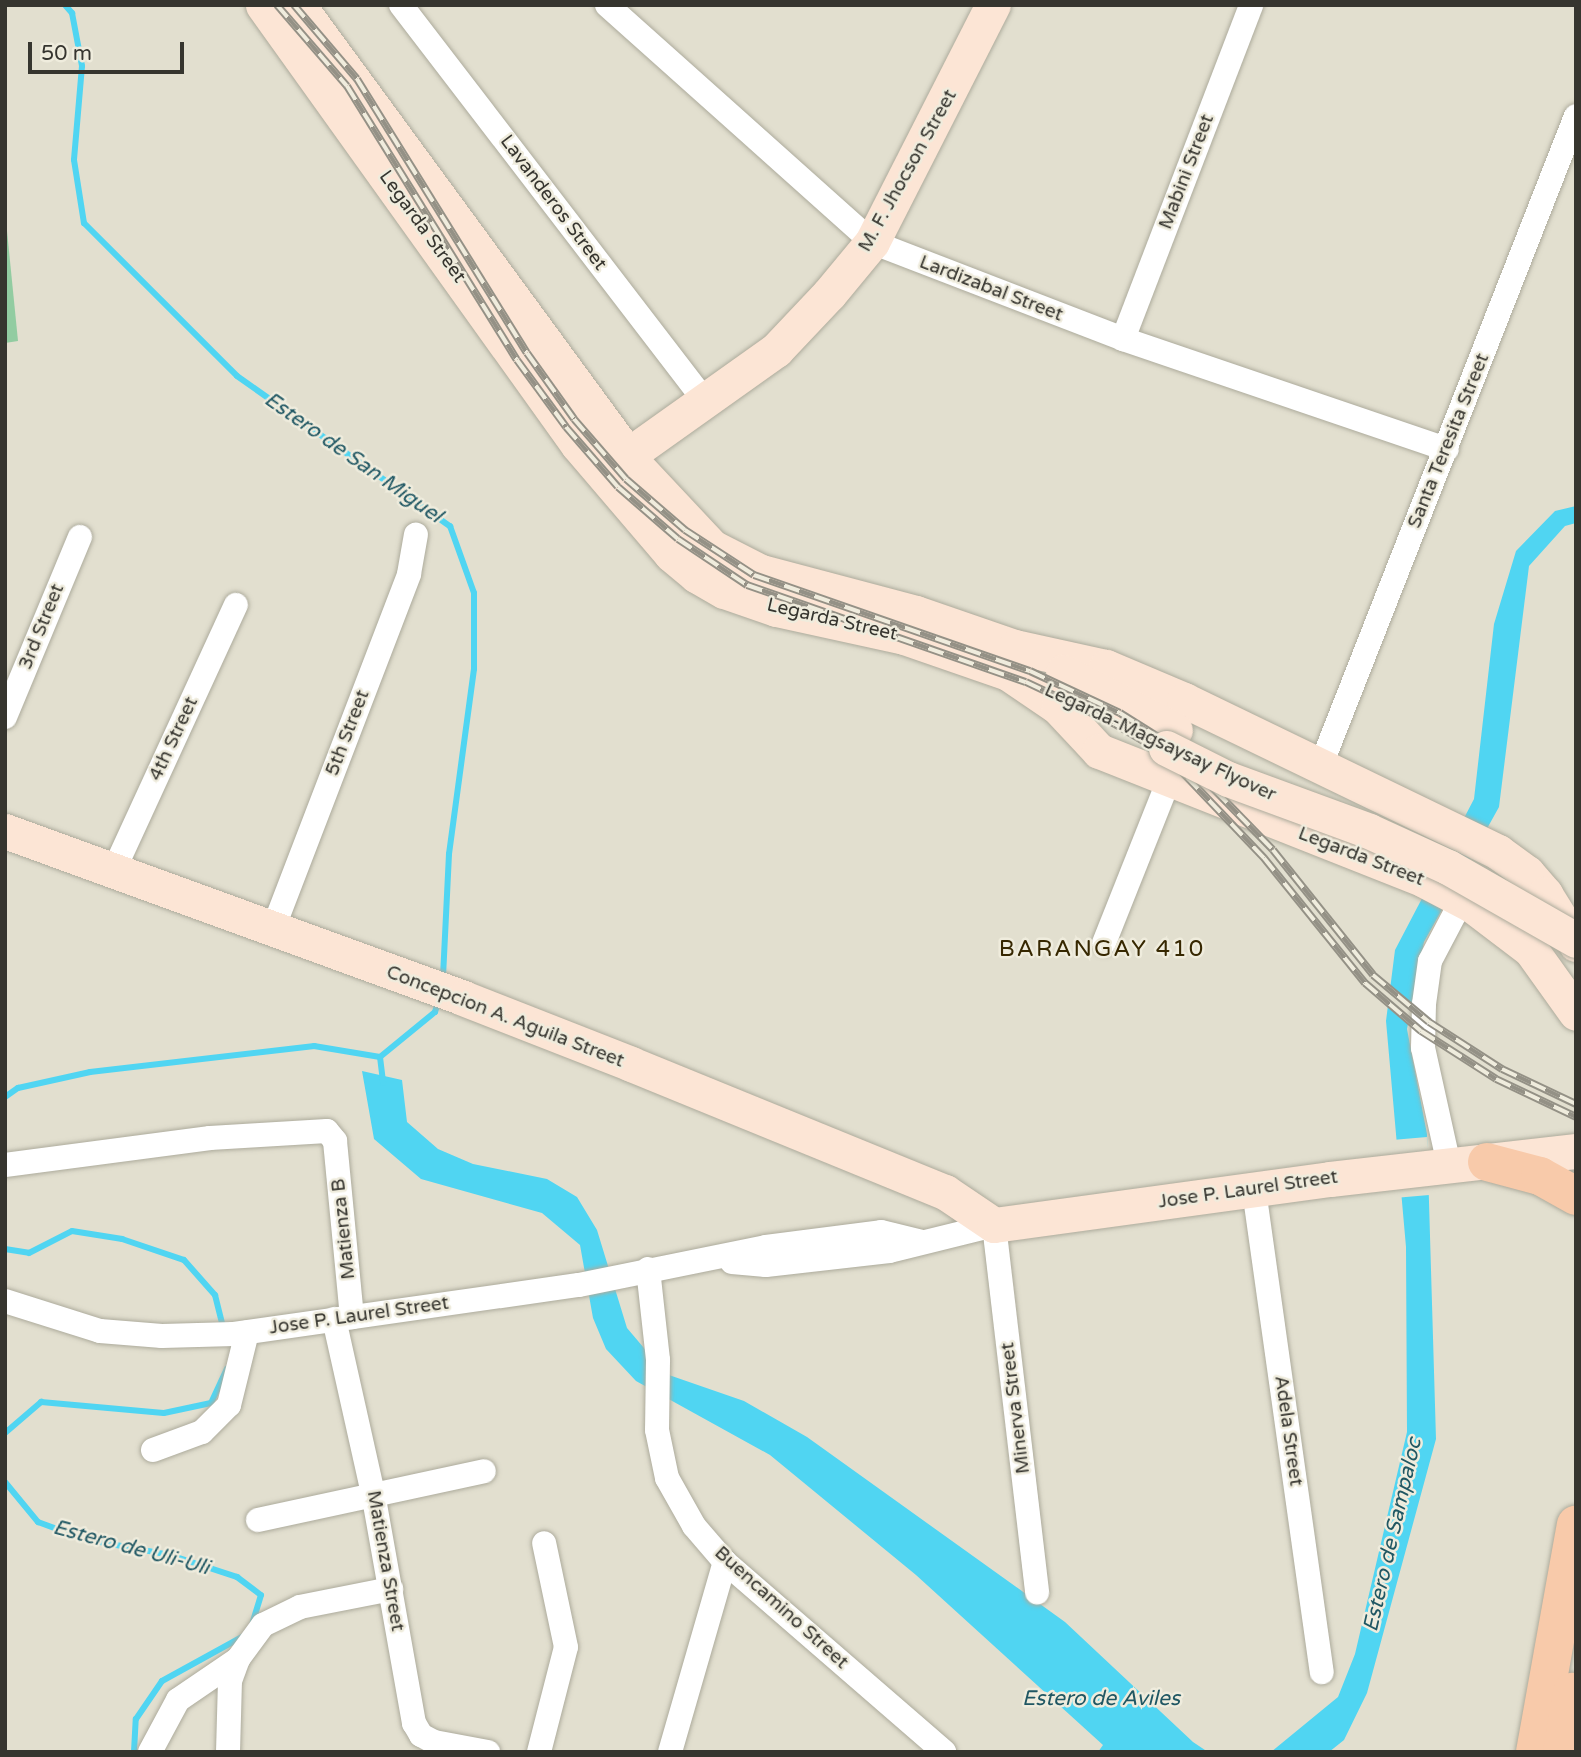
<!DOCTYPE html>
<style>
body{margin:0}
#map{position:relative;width:1581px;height:1757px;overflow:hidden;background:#e2dfcf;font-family:"Varela Round",sans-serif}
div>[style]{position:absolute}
.green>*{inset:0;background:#92cca1}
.water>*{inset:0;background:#50d5f2}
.pier>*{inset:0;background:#e2dfcf;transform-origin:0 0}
.stream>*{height:6px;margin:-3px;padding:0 3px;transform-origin:3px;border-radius:3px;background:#50d5f2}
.roads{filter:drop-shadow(0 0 2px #adab9c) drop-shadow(0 0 2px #adab9c)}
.street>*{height:24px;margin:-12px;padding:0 12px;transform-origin:12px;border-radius:12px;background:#fff}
.secondary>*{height:35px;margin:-17.5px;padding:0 17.5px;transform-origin:17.5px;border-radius:17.5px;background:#fce5d5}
.primary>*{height:38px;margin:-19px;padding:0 19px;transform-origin:19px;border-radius:19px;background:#f8caaa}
.rail>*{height:8px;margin-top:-4px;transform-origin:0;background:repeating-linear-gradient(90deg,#efecdd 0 16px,#949186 0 32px);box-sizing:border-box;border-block:2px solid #949186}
.bridges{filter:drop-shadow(0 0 2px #adab9c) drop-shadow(0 0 2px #adab9c)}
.secondary-bridge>*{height:35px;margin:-17.5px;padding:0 17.5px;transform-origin:17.5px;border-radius:17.5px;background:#fce5d5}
span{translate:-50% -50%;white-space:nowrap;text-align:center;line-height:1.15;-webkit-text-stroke:5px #efecdd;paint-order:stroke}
.street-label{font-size:19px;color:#36352f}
.water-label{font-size:21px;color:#205763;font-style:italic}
.quarter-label{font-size:23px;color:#362700;letter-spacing:2px}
.frame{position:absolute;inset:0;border:7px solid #36352f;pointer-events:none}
.scale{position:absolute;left:28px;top:42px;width:156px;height:32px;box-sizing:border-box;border:4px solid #36352f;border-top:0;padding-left:9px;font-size:21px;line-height:24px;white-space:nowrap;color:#36352f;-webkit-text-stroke:5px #efecdd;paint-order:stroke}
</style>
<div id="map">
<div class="green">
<i style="clip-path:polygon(5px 211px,18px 341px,5px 343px)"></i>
</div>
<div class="water">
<i style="clip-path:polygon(1576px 506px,1576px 523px,1565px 526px,1529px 566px,1499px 807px,1424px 942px,1407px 1029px,1427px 1134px,1436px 1439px,1367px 1693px,1344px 1740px,1329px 1752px,1271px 1752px,1338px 1697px,1355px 1654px,1407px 1432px,1406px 1247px,1386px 1021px,1395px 950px,1474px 799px,1494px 624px,1516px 551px,1555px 511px)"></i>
<i style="clip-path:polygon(362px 1071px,402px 1080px,407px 1122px,438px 1149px,473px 1164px,547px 1179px,577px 1197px,597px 1230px,627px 1328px,666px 1374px,744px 1401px,807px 1437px,1065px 1622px,1193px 1742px,1208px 1752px,1098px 1752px,1103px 1745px,916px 1575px,770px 1455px,636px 1381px,606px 1349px,593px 1318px,580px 1245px,542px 1213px,421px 1179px,374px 1139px)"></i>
</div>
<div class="pier">
<i style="clip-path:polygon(1387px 983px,1415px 1006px,1411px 1027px,1384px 1004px)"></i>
<i style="left:1427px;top:1137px;width:58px;height:32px;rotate:85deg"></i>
</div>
<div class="stream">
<i style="left:65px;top:5px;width:11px;rotate:49deg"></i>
<i style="left:72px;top:13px;width:54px;rotate:79.3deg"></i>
<i style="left:82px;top:66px;width:94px;rotate:94.9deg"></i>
<i style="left:74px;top:160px;width:64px;rotate:81deg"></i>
<i style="left:84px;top:223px;width:216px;rotate:45deg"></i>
<i style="left:237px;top:376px;width:261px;rotate:35.2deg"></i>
<i style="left:450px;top:526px;width:71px;rotate:70.3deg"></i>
<i style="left:474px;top:593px;width:76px;rotate:90deg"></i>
<i style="left:474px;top:669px;width:187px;rotate:97.7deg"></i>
<i style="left:449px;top:854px;width:124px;rotate:92.8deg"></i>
<i style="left:380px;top:1057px;width:26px;rotate:83deg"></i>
<i style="left:5px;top:1097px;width:16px;rotate:-35deg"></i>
<i style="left:18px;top:1088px;width:74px;rotate:-12.5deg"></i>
<i style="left:90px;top:1072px;width:226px;rotate:-6.6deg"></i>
<i style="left:314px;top:1046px;width:67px;rotate:9.5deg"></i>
<i style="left:380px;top:1057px;width:71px;rotate:-39.3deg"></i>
<i style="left:435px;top:1012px;width:10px;rotate:-73deg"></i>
<i style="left:5px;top:1249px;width:24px;rotate:9deg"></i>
<i style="left:29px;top:1253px;width:48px;rotate:-27.1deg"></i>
<i style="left:72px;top:1231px;width:51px;rotate:9.1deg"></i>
<i style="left:122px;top:1239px;width:65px;rotate:18.7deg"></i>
<i style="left:184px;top:1260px;width:47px;rotate:48.5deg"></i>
<i style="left:215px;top:1295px;width:33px;rotate:76deg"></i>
<i style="left:5px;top:1433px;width:48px;rotate:-40.7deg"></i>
<i style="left:41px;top:1402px;width:123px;rotate:5.1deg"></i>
<i style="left:164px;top:1413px;width:48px;rotate:-12deg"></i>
<i style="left:211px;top:1403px;width:38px;rotate:-65deg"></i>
<i style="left:5px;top:1482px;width:52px;rotate:50.5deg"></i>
<i style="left:38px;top:1522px;width:49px;rotate:20.3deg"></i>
<i style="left:84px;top:1539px;width:87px;rotate:10.5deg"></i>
<i style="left:170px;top:1555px;width:71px;rotate:18.2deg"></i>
<i style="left:237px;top:1577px;width:30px;rotate:37deg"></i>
<i style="left:261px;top:1595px;width:28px;rotate:107deg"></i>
<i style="left:134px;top:1752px;width:33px;rotate:-87deg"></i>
<i style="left:136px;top:1719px;width:46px;rotate:-55.6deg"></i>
<i style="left:162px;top:1681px;width:94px;rotate:-28.8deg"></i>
</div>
<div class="roads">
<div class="street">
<i style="left:401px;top:5px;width:498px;rotate:52.5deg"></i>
<i style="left:607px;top:5px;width:356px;rotate:41.8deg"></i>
<i style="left:872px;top:242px;width:269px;rotate:21.1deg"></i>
<i style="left:1123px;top:339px;width:342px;rotate:18.8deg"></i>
<i style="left:1123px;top:339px;width:358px;rotate:-69deg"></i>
<i style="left:5px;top:717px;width:195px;rotate:-67.4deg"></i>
<i style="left:1321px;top:765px;width:697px;rotate:-68.55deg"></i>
<i style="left:113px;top:872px;width:294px;rotate:-65.3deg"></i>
<i style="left:273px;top:929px;width:380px;rotate:-69deg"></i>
<i style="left:409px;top:574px;width:40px;rotate:-80deg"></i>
<i style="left:1104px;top:943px;width:179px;rotate:-68.3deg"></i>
<i style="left:5px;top:1165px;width:207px;rotate:-7.5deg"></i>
<i style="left:210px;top:1138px;width:117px;rotate:-3.4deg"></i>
<i style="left:327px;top:1131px;width:13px;rotate:51deg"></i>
<i style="left:335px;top:1141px;width:177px;rotate:84.5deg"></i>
<i style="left:1449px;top:1165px;width:120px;rotate:-102.5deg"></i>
<i style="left:1423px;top:1048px;width:44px;rotate:-88.7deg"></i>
<i style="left:1424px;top:1004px;width:43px;rotate:-82.1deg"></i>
<i style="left:1430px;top:961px;width:69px;rotate:-62.3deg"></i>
<i style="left:1254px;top:1190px;width:487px;rotate:82deg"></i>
<i style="left:732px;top:1262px;width:34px;rotate:5deg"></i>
<i style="left:766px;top:1265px;width:124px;rotate:-6.5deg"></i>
<i style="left:889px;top:1251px;width:108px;rotate:-13.9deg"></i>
<i style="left:994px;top:1225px;width:370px;rotate:83.3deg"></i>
<i style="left:648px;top:1269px;width:92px;rotate:83.7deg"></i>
<i style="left:658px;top:1360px;width:70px;rotate:90.8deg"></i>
<i style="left:657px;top:1430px;width:49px;rotate:78.2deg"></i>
<i style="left:667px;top:1478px;width:55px;rotate:60.6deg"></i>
<i style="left:694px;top:1526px;width:48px;rotate:49.3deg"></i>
<i style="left:725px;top:1562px;width:290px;rotate:40.9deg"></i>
<i style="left:5px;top:1301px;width:100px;rotate:17.5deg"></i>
<i style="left:100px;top:1331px;width:62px;rotate:4.6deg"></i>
<i style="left:162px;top:1336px;width:72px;rotate:-1.6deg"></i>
<i style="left:234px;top:1334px;width:348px;rotate:-8.1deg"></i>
<i style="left:579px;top:1285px;width:191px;rotate:-11.5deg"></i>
<i style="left:766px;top:1247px;width:116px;rotate:-7.4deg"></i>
<i style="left:881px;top:1232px;width:42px;rotate:13.7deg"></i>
<i style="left:334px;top:1319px;width:178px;rotate:77.4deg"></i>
<i style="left:373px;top:1493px;width:234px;rotate:79.9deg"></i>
<i style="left:414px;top:1723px;width:14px;rotate:60deg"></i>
<i style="left:421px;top:1735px;width:15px;rotate:28deg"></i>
<i style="left:434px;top:1742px;width:55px;rotate:10.5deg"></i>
<i style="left:153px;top:1450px;width:52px;rotate:-20.2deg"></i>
<i style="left:202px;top:1432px;width:38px;rotate:-45deg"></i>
<i style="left:229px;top:1405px;width:75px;rotate:-76.1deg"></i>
<i style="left:258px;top:1520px;width:231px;rotate:-12.2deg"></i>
<i style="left:150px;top:1752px;width:59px;rotate:-61.7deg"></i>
<i style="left:178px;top:1700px;width:73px;rotate:-34.3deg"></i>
<i style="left:238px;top:1659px;width:42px;rotate:-53.7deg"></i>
<i style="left:263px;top:1625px;width:41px;rotate:-25.9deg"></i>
<i style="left:300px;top:1607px;width:93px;rotate:-11.2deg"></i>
<i style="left:228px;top:1752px;width:71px;rotate:-88.4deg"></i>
<i style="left:230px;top:1681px;width:23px;rotate:-70deg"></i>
<i style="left:539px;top:1752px;width:108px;rotate:-75.6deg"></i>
<i style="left:566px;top:1647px;width:106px;rotate:-101.9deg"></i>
<i style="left:670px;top:1752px;width:198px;rotate:-73.9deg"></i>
</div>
<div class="secondary">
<i style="left:263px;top:5px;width:541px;rotate:54.4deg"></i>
<i style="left:578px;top:445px;width:143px;rotate:49.5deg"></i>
<i style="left:671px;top:554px;width:33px;rotate:40deg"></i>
<i style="left:696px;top:575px;width:32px;rotate:30deg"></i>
<i style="left:724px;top:591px;width:55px;rotate:19.1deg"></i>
<i style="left:776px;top:609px;width:131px;rotate:12.3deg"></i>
<i style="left:904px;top:637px;width:110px;rotate:19.1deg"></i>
<i style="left:1008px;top:673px;width:60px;rotate:34.2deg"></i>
<i style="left:1058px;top:707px;width:60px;rotate:47deg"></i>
<i style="left:1099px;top:751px;width:350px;rotate:21.6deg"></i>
<i style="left:1424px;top:880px;width:54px;rotate:27.5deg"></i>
<i style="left:1472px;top:905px;width:74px;rotate:37.3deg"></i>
<i style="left:1531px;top:950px;width:77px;rotate:54.5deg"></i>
<i style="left:298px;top:5px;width:570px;rotate:53.77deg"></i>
<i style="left:635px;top:465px;width:112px;rotate:46.8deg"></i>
<i style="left:712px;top:547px;width:55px;rotate:27deg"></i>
<i style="left:761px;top:572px;width:160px;rotate:14.8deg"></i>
<i style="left:916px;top:613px;width:105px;rotate:19deg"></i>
<i style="left:1015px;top:647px;width:93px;rotate:12.4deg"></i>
<i style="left:1106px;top:667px;width:85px;rotate:22.9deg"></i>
<i style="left:1184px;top:700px;width:349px;rotate:25.8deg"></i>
<i style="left:1498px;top:852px;width:36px;rotate:36deg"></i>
<i style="left:1527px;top:873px;width:28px;rotate:49deg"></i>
<i style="left:1545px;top:894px;width:59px;rotate:58.2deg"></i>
<i style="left:610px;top:468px;width:204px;rotate:-35.4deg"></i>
<i style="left:776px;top:350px;width:77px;rotate:-46.6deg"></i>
<i style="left:829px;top:294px;width:67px;rotate:-50.4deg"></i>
<i style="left:872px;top:242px;width:266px;rotate:-63deg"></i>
<i style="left:1063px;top:672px;width:126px;rotate:27.4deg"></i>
<i style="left:5px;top:831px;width:487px;rotate:20deg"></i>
<i style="left:463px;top:998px;width:180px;rotate:21.4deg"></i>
<i style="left:631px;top:1064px;width:339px;rotate:22.2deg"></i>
<i style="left:945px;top:1192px;width:59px;rotate:34deg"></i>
<i style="left:994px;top:1225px;width:339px;rotate:-7.8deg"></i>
<i style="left:1330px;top:1179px;width:248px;rotate:-6.5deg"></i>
</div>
<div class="primary">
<i style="left:1487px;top:1162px;width:55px;rotate:14.8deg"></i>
<i style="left:1540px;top:1176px;width:41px;rotate:29.1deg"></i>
<i style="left:1535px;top:1752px;width:231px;rotate:-79.8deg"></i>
<i style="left:1562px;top:1752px;width:61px;rotate:-80.5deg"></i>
</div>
</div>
<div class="rail">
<i style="left:277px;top:5px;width:107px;rotate:49.2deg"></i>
<i style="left:347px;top:86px;width:322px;rotate:58.2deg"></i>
<i style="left:517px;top:360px;width:83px;rotate:53.8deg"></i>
<i style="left:566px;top:427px;width:79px;rotate:49.1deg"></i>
<i style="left:618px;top:487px;width:79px;rotate:40.9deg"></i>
<i style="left:678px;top:539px;width:83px;rotate:33.7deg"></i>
<i style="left:747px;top:585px;width:295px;rotate:19.2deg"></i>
<i style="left:1026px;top:682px;width:98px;rotate:25.3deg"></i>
<i style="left:1115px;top:724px;width:58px;rotate:31deg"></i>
<i style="left:1165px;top:754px;width:144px;rotate:46.4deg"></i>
<i style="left:1264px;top:858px;width:161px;rotate:51.1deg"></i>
<i style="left:1365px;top:983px;width:74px;rotate:40.6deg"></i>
<i style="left:1421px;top:1031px;width:89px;rotate:32.6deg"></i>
<i style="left:1496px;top:1079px;width:89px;rotate:25.4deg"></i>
<i style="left:294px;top:5px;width:97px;rotate:49.6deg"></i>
<i style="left:357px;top:79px;width:322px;rotate:58.2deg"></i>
<i style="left:527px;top:353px;width:81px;rotate:54.5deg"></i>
<i style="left:574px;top:419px;width:79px;rotate:49.1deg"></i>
<i style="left:626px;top:479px;width:78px;rotate:40.8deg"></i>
<i style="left:685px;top:530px;width:82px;rotate:33.1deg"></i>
<i style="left:754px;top:575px;width:292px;rotate:19.2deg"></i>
<i style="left:1030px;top:671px;width:99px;rotate:25deg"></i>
<i style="left:1120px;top:713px;width:60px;rotate:32.1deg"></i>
<i style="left:1171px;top:745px;width:146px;rotate:45.8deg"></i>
<i style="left:1273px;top:850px;width:160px;rotate:51.3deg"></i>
<i style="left:1373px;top:975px;width:73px;rotate:40deg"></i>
<i style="left:1429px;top:1022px;width:87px;rotate:32.8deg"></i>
<i style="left:1502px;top:1069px;width:82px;rotate:25.3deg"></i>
</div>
<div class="bridges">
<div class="secondary-bridge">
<i style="left:1166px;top:748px;width:69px;rotate:26.6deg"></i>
<i style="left:1228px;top:779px;width:150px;rotate:20.2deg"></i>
<i style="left:1369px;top:831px;width:87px;rotate:24.5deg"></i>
<i style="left:1448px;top:867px;width:147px;rotate:29.7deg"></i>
</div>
</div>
<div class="street-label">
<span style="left:908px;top:171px;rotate:-61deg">M. F. Jhocson Street</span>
<span style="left:1187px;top:172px;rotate:-69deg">Mabini Street</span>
<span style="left:553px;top:203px;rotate:53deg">Lavanderos Street</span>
<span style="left:422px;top:227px;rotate:54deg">Legarda Street</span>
<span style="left:991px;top:289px;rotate:21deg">Lardizabal Street</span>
<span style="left:1449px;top:441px;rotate:-68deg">Santa Teresita Street</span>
<span style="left:832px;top:620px;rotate:13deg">Legarda Street</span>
<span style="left:42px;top:627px;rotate:-68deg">3rd Street</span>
<span style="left:348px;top:733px;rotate:-69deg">5th Street</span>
<span style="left:174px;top:739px;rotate:-65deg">4th Street</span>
<span style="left:1160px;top:743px;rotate:25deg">Legarda-Magsaysay Flyover</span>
<span style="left:1361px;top:857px;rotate:21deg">Legarda Street</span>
<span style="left:505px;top:1017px;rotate:21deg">Concepcion A. Aguila Street</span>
<span style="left:1248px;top:1190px;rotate:-8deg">Jose P. Laurel Street</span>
<span style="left:344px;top:1229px;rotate:-96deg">Matienza B</span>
<span style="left:359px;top:1316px;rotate:-8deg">Jose P. Laurel Street</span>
<span style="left:1016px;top:1408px;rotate:-97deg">Minerva Street</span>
<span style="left:1288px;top:1431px;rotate:82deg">Adela Street</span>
<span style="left:385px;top:1561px;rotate:80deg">Matienza Street</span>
<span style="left:781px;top:1608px;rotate:42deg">Buencamino Street</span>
</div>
<div class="water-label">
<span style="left:353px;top:458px;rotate:35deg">Estero de San Miguel</span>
<span style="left:1393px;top:1535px;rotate:-77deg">Estero de Sampaloc</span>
<span style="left:131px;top:1548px;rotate:15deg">Estero de Uli-Uli</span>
<span style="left:1101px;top:1699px">Estero de Aviles</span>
</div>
<div class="quarter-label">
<span style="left:1102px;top:949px">BARANGAY 410</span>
</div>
<div class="frame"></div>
<div class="scale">50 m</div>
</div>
